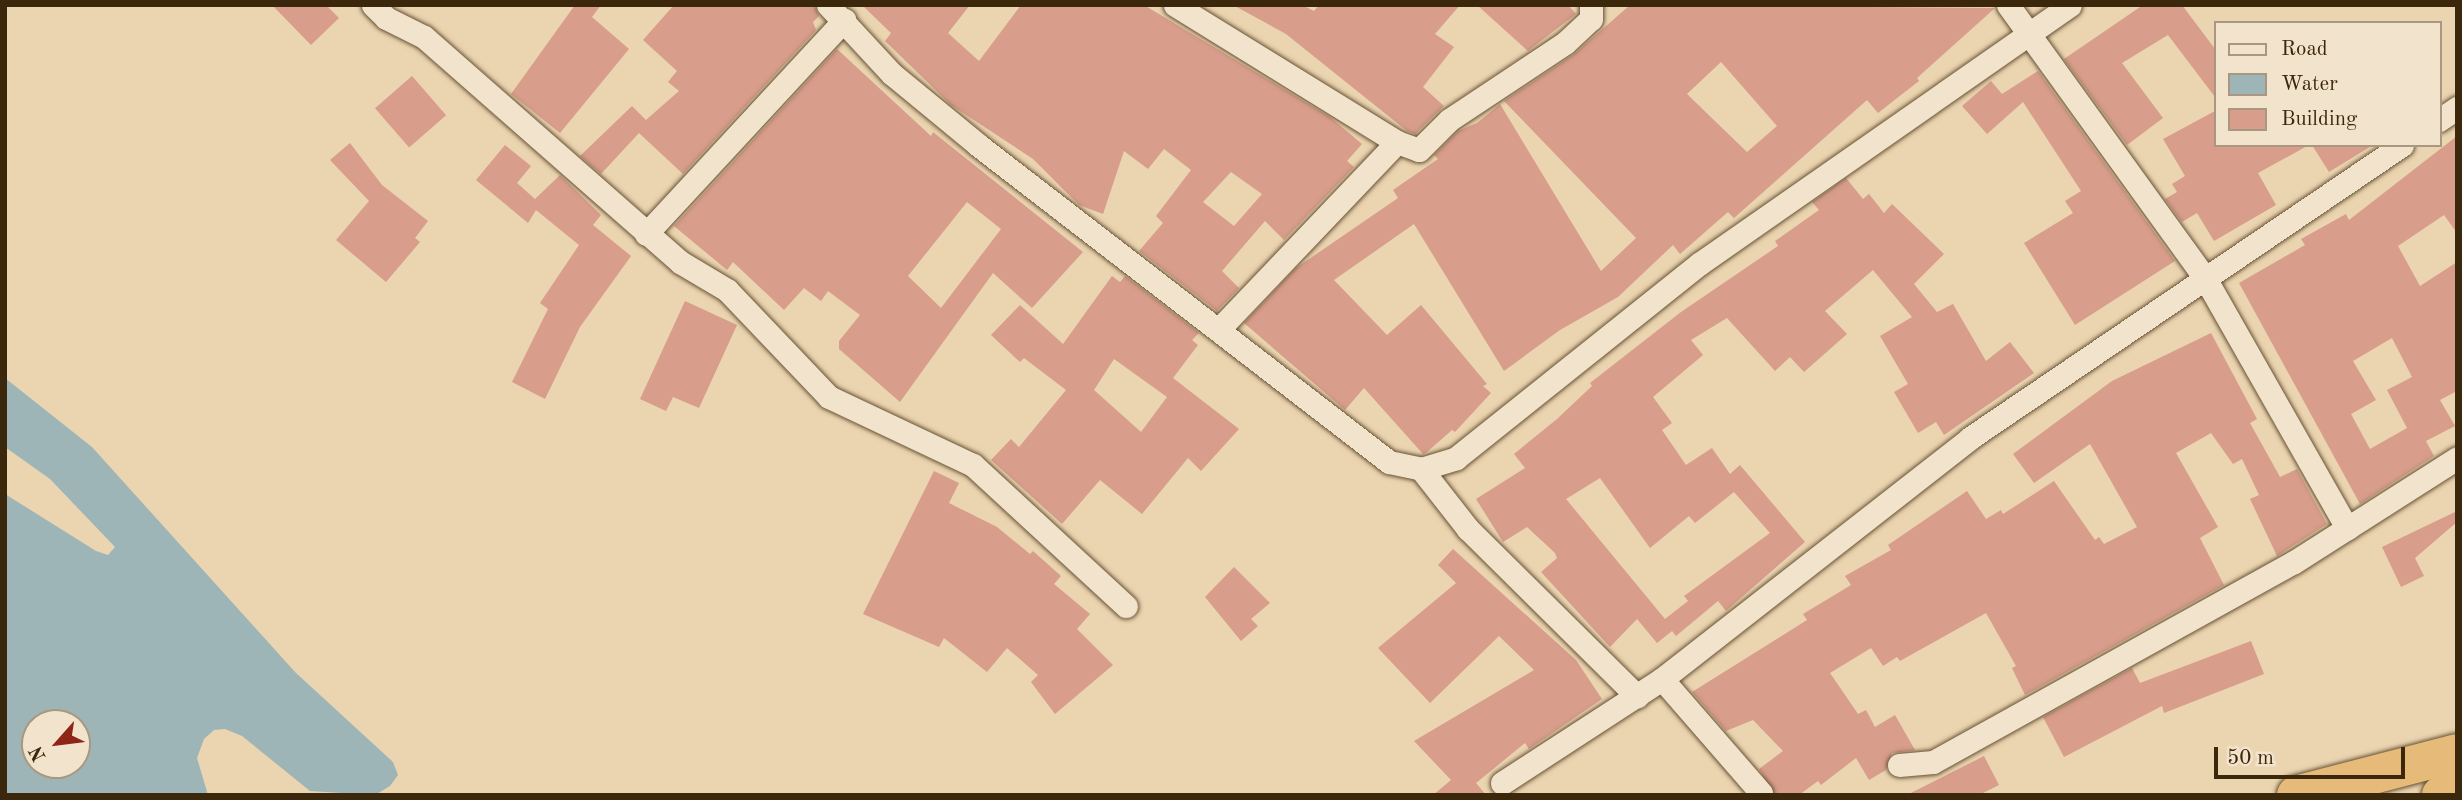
<!DOCTYPE html>
<style>
body{margin:0}
#map{position:relative;width:2462px;height:800px;overflow:hidden;background:#ebd4b0;font-family:"Old Standard TT",serif}
div>[style]{position:absolute}
.water>*{inset:0;background:#9eb5b7}
.building>*{inset:0;background:#d89d8b;transform-origin:0 0}
.roads{filter:drop-shadow(0 0 2px #675234) drop-shadow(0 0 2px #675234)}
.minor>*{height:23px;margin:-11.5px;padding:0 11.5px;transform-origin:11.5px;border-radius:11.5px;background:#f2e3cc}
.trunk>*{height:38px;margin:-19px;padding:0 19px;transform-origin:19px;border-radius:19px;background:#e6ba78}
span{translate:-50% -50%;white-space:nowrap;text-align:center;line-height:1.15;-webkit-text-stroke:7px #f2e3cc;paint-order:stroke}
.frame{position:absolute;inset:0;border:7px solid #3b270b;pointer-events:none}
.legend{position:absolute;left:2214px;top:21px;width:228px;height:126px;box-sizing:border-box;background:#f2e3cc;border:2px solid #a9987f;margin:0;padding:9px 12px;list-style:none;font-size:21px;color:#3b270b}
.legend li{display:flex;align-items:center;gap:14px;height:35px}
.legend b{width:35px;border:2px solid #a9987f}
.north{position:absolute;left:21px;top:709px;width:70px;height:70px;box-sizing:border-box;background:#f2e3cc;border:2px solid #a9987f;border-radius:50%;rotate:242deg;font-size:19px;font-weight:700;line-height:28px;text-align:center;color:#3b270b}
.north::after{content:'';display:block;margin:auto;width:24px;height:32px;background:#8f2418;clip-path:polygon(50% 0,100% 100%,50% 72%,0 100%)}
.scale{position:absolute;left:2214px;top:747px;width:191px;height:32px;box-sizing:border-box;border:4px solid #3b270b;border-top:0;padding-left:9px;font-size:21px;line-height:24px;white-space:nowrap;color:#3b270b;-webkit-text-stroke:5px #f2e3cc;paint-order:stroke}
</style>
<div id="map">
<div class="water">
<i style="clip-path:polygon(evenodd,5px 378px,92px 447px,295px 672px,393px 762px,398px 775px,390px 786px,375px 795px,310px 791px,242px 736px,225px 729px,214px 730px,204px 739px,197px 758px,208px 795px,5px 795px,5px 494px,96px 551px,108px 555px,115px 547px,50px 479px,5px 447px,5px 378px,35px 723px,77px 723px,77px 765px,35px 765px,35px 723px)"></i>
</div>
<div class="building">
<i style="clip-path:polygon(272px 5px,326px 5px,339px 18px,311px 45px)"></i>
<i style="clip-path:polygon(575px 5px,601px 5px,592px 17px,629px 49px,560px 133px,511px 94px)"></i>
<i style="clip-path:polygon(674px 5px,814px 5px,819px 16px,813px 22px,816px 30px,683px 174px,639px 133px,601px 174px,580px 156px,632px 106px,646px 120px,679px 91px,668px 82px,677px 71px,643px 40px)"></i>
<i style="clip-path:polygon(evenodd,862px 5px,970px 5px,948px 33px,979px 61px,1021px 5px,1144px 5px,1330px 117px,1362px 144px,1347px 161px,1354px 167px,1284px 240px,1265px 221px,1222px 271px,1239px 288px,1217px 311px,1139px 251px,1163px 223px,1156px 216px,1191px 170px,1164px 149px,1148px 169px,1124px 151px,1103px 214px,1079px 205px,1033px 159px,951px 105px,885px 41px,891px 33px,862px 5px,1231px 172px,1262px 194px,1234px 226px,1203px 202px,1231px 172px)"></i>
<i style="clip-path:polygon(1233px 5px,1302px 5px,1314px 11px,1319px 5px,1460px 5px,1435px 34px,1454px 47px,1423px 87px,1444px 106px,1415px 134px,1407px 131px,1286px 34px)"></i>
<i style="clip-path:polygon(1477px 5px,1568px 5px,1576px 14px,1528px 51px)"></i>
<i style="clip-path:polygon(evenodd,1630px 5px,1995px 8px,1917px 78px,1919px 81px,1878px 113px,1867px 100px,1734px 218px,1728px 212px,1680px 254px,1673px 245px,1618px 297px,1560px 330px,1504px 371px,1414px 224px,1334px 280px,1387px 335px,1421px 305px,1487px 384px,1483px 386px,1491px 393px,1455px 432px,1452px 430px,1427px 452px,1423px 454px,1364px 388px,1345px 410px,1244px 323px,1296px 268px,1398px 198px,1393px 190px,1438px 159px,1434px 155px,1458px 131px,1477px 123px,1500px 104px,1601px 271px,1636px 238px,1504px 101px,1573px 55px,1630px 5px,1721px 62px,1777px 126px,1747px 152px,1687px 94px,1721px 62px)"></i>
<i style="clip-path:polygon(2143px 5px,2182px 5px,2215px 49px,2215px 97px,2168px 35px,2122px 63px,2163px 118px,2127px 145px,2064px 59px)"></i>
<i style="clip-path:polygon(evenodd,837px 49px,931px 136px,933px 132px,1083px 252px,1032px 308px,993px 273px,900px 402px,839px 349px,839px 341px,860px 315px,828px 291px,821px 301px,804px 288px,784px 310px,733px 262px,727px 270px,674px 226px,837px 49px,967px 202px,1001px 229px,941px 308px,908px 276px,967px 202px)"></i>
<i style="clip-path:polygon(2038px 71px,2175px 261px,2075px 325px,2024px 243px,2073px 213px,2065px 201px,2081px 191px,2023px 102px,1987px 134px,1962px 106px,1991px 81px,2002px 94px)"></i>
<i style="left:412px;top:76px;width:52px;height:49px;rotate:49deg"></i>
<i style="clip-path:polygon(2215px 111px,2215px 145px,2309px 145px,2258px 173px,2276px 205px,2214px 241px,2197px 213px,2182px 222px,2165px 199px,2177px 192px,2172px 184px,2185px 176px,2163px 139px)"></i>
<i style="clip-path:polygon(evenodd,2457px 136px,2457px 233px,2444px 215px,2398px 246px,2420px 286px,2457px 262px,2457px 391px,2440px 400px,2455px 426px,2426px 441px,2434px 456px,2360px 504px,2239px 283px,2305px 245px,2301px 239px,2346px 214px,2349px 220px,2457px 136px,2392px 338px,2412px 377px,2387px 390px,2407px 428px,2370px 449px,2351px 414px,2376px 400px,2353px 361px,2392px 338px)"></i>
<i style="clip-path:polygon(350px 143px,382px 185px,428px 221px,415px 238px,420px 242px,386px 282px,336px 240px,369px 201px,330px 160px)"></i>
<i style="clip-path:polygon(505px 145px,531px 166px,517px 183px,535px 199px,560px 175px,601px 215px,593px 225px,631px 256px,580px 327px,545px 399px,512px 382px,548px 309px,540px 303px,579px 245px,536px 210px,528px 223px,476px 180px)"></i>
<i style="clip-path:polygon(2312px 145px,2373px 145px,2329px 172px)"></i>
<i style="clip-path:polygon(evenodd,1846px 178px,1863px 199px,1869px 194px,1884px 213px,1892px 204px,1944px 254px,1914px 284px,1937px 312px,1953px 304px,1986px 361px,2010px 342px,2034px 373px,1944px 435px,1936px 422px,1918px 433px,1894px 392px,1908px 384px,1880px 336px,1912px 317px,1873px 270px,1825px 311px,1847px 334px,1804px 372px,1790px 357px,1775px 371px,1727px 318px,1691px 340px,1703px 355px,1653px 397px,1672px 423px,1662px 430px,1686px 465px,1712px 448px,1730px 474px,1740px 465px,1805px 542px,1726px 611px,1718px 601px,1676px 636px,1672px 631px,1657px 643px,1637px 619px,1610px 647px,1541px 572px,1557px 558px,1555px 553px,1527px 527px,1503px 542px,1476px 499px,1525px 468px,1514px 454px,1557px 419px,1592px 386px,1590px 383px,1681px 312px,1778px 246px,1775px 241px,1819px 210px,1812px 202px,1846px 178px,1600px 478px,1650px 548px,1689px 516px,1695px 523px,1734px 492px,1770px 533px,1684px 596px,1688px 601px,1665px 619px,1566px 499px,1600px 478px)"></i>
<i style="clip-path:polygon(evenodd,1112px 276px,1120px 282px,1125px 276px,1199px 333px,1192px 340px,1198px 345px,1173px 378px,1239px 429px,1201px 471px,1188px 458px,1142px 514px,1100px 480px,1062px 524px,991px 460px,1011px 439px,1019px 447px,1066px 390px,1024px 358px,1020px 362px,991px 335px,1020px 305px,1063px 344px,1112px 276px,1114px 359px,1167px 397px,1141px 432px,1094px 390px,1114px 359px)"></i>
<i style="clip-path:polygon(685px 301px,737px 325px,699px 408px,673px 397px,666px 411px,640px 399px)"></i>
<i style="clip-path:polygon(2211px 333px,2257px 419px,2250px 423px,2280px 477px,2297px 469px,2327px 524px,2277px 556px,2250px 499px,2259px 495px,2242px 459px,2233px 464px,2211px 433px,2176px 453px,2218px 527px,2200px 538px,2224px 585px,2025px 695px,2012px 668px,2016px 666px,1986px 613px,1900px 661px,1897px 657px,1883px 666px,1871px 648px,1830px 673px,1858px 714px,1866px 710px,1875px 727px,1895px 715px,1915px 750px,1892px 753px,1886px 770px,1869px 780px,1856px 758px,1821px 785px,1818px 781px,1799px 795px,1775px 795px,1759px 769px,1783px 751px,1753px 720px,1726px 731px,1692px 692px,1807px 620px,1803px 614px,1851px 585px,1845px 576px,1891px 550px,1888px 545px,1967px 491px,1986px 519px,2001px 510px,2003px 514px,2054px 481px,2095px 540px,2099px 537px,2104px 544px,2137px 527px,2090px 444px,2034px 483px,2013px 454px,2112px 381px)"></i>
<i style="clip-path:polygon(934px 471px,959px 483px,949px 503px,997px 527px,1030px 554px,1033px 551px,1061px 576px,1054px 584px,1090px 614px,1077px 629px,1113px 665px,1055px 714px,1031px 682px,1038px 675px,1007px 648px,987px 672px,944px 638px,939px 647px,863px 614px)"></i>
<i style="clip-path:polygon(2457px 511px,2457px 522px,2415px 558px,2424px 576px,2401px 587px,2382px 547px)"></i>
<i style="clip-path:polygon(1453px 549px,1576px 660px,1602px 699px,1529px 749px,1525px 743px,1476px 783px,1486px 795px,1433px 795px,1451px 780px,1414px 741px,1534px 670px,1499px 636px,1430px 703px,1378px 648px,1456px 583px,1438px 565px)"></i>
<i style="clip-path:polygon(1234px 567px,1270px 603px,1251px 619px,1258px 626px,1241px 641px,1205px 597px)"></i>
<i style="clip-path:polygon(2251px 641px,2264px 674px,2164px 713px,2162px 706px,2064px 757px,2043px 717px,2132px 668px,2140px 683px)"></i>
<i style="clip-path:polygon(1984px 756px,1999px 785px,1979px 795px,1907px 795px)"></i>
</div>
<div class="roads">
<div class="minor">
<i style="left:373px;top:5px;width:18px;rotate:45deg"></i>
<i style="left:386px;top:18px;width:42px;rotate:26.6deg"></i>
<i style="left:424px;top:37px;width:341px;rotate:41.3deg"></i>
<i style="left:680px;top:262px;width:55px;rotate:30.8deg"></i>
<i style="left:727px;top:290px;width:148px;rotate:46.4deg"></i>
<i style="left:829px;top:397px;width:159px;rotate:25.3deg"></i>
<i style="left:973px;top:465px;width:208px;rotate:42.7deg"></i>
<i style="left:828px;top:5px;width:94px;rotate:47.2deg"></i>
<i style="left:892px;top:74px;width:112px;rotate:39.5deg"></i>
<i style="left:978px;top:145px;width:519px;rotate:37.64deg"></i>
<i style="left:1389px;top:462px;width:33px;rotate:12deg"></i>
<i style="left:1421px;top:469px;width:37px;rotate:-17deg"></i>
<i style="left:1456px;top:458px;width:311px;rotate:-38.6deg"></i>
<i style="left:1699px;top:264px;width:452px;rotate:-34.9deg"></i>
<i style="left:1175px;top:5px;width:261px;rotate:31.7deg"></i>
<i style="left:1397px;top:142px;width:23px;rotate:20deg"></i>
<i style="left:1419px;top:150px;width:42px;rotate:-45deg"></i>
<i style="left:1449px;top:120px;width:139px;rotate:-33.6deg"></i>
<i style="left:1565px;top:43px;width:35px;rotate:-43deg"></i>
<i style="left:1591px;top:19px;width:14px;rotate:-90deg"></i>
<i style="left:2008px;top:5px;width:337px;rotate:54.2deg"></i>
<i style="left:2205px;top:278px;width:288px;rotate:60.4deg"></i>
<i style="left:2439px;top:120px;width:22px;rotate:-34deg"></i>
<i style="left:646px;top:234px;width:292px;rotate:-47.2deg"></i>
<i style="left:1219px;top:329px;width:258px;rotate:-46.4deg"></i>
<i style="left:1421px;top:469px;width:76px;rotate:51.9deg"></i>
<i style="left:1468px;top:529px;width:238px;rotate:44.7deg"></i>
<i style="left:1662px;top:679px;width:151px;rotate:49deg"></i>
<i style="left:1899px;top:765px;width:34px;rotate:-5deg"></i>
<i style="left:1933px;top:762px;width:413px;rotate:-29deg"></i>
<i style="left:2294px;top:562px;width:193px;rotate:-32.5deg"></i>
<i style="left:1502px;top:783px;width:191px;rotate:-33deg"></i>
<i style="left:1662px;top:679px;width:391px;rotate:-38deg"></i>
<i style="left:1970px;top:438px;width:522px;rotate:-34.15deg"></i>
</div>
<div class="trunk">
<i style="left:2296px;top:795px;width:166px;rotate:-14.6deg"></i>
<i style="left:2441px;top:795px;width:16px;rotate:-14deg"></i>
</div>
</div>
<div class="frame"></div>
<ul class="legend">
<li><b style="height:9px;background:#f2e3cc"></b>Road</li>
<li><b style="height:19px;background:#9eb5b7"></b>Water</li>
<li><b style="height:19px;background:#d89d8b"></b>Building</li>
</ul>
<div class="north">N</div>
<div class="scale">50 m</div>
</div>
